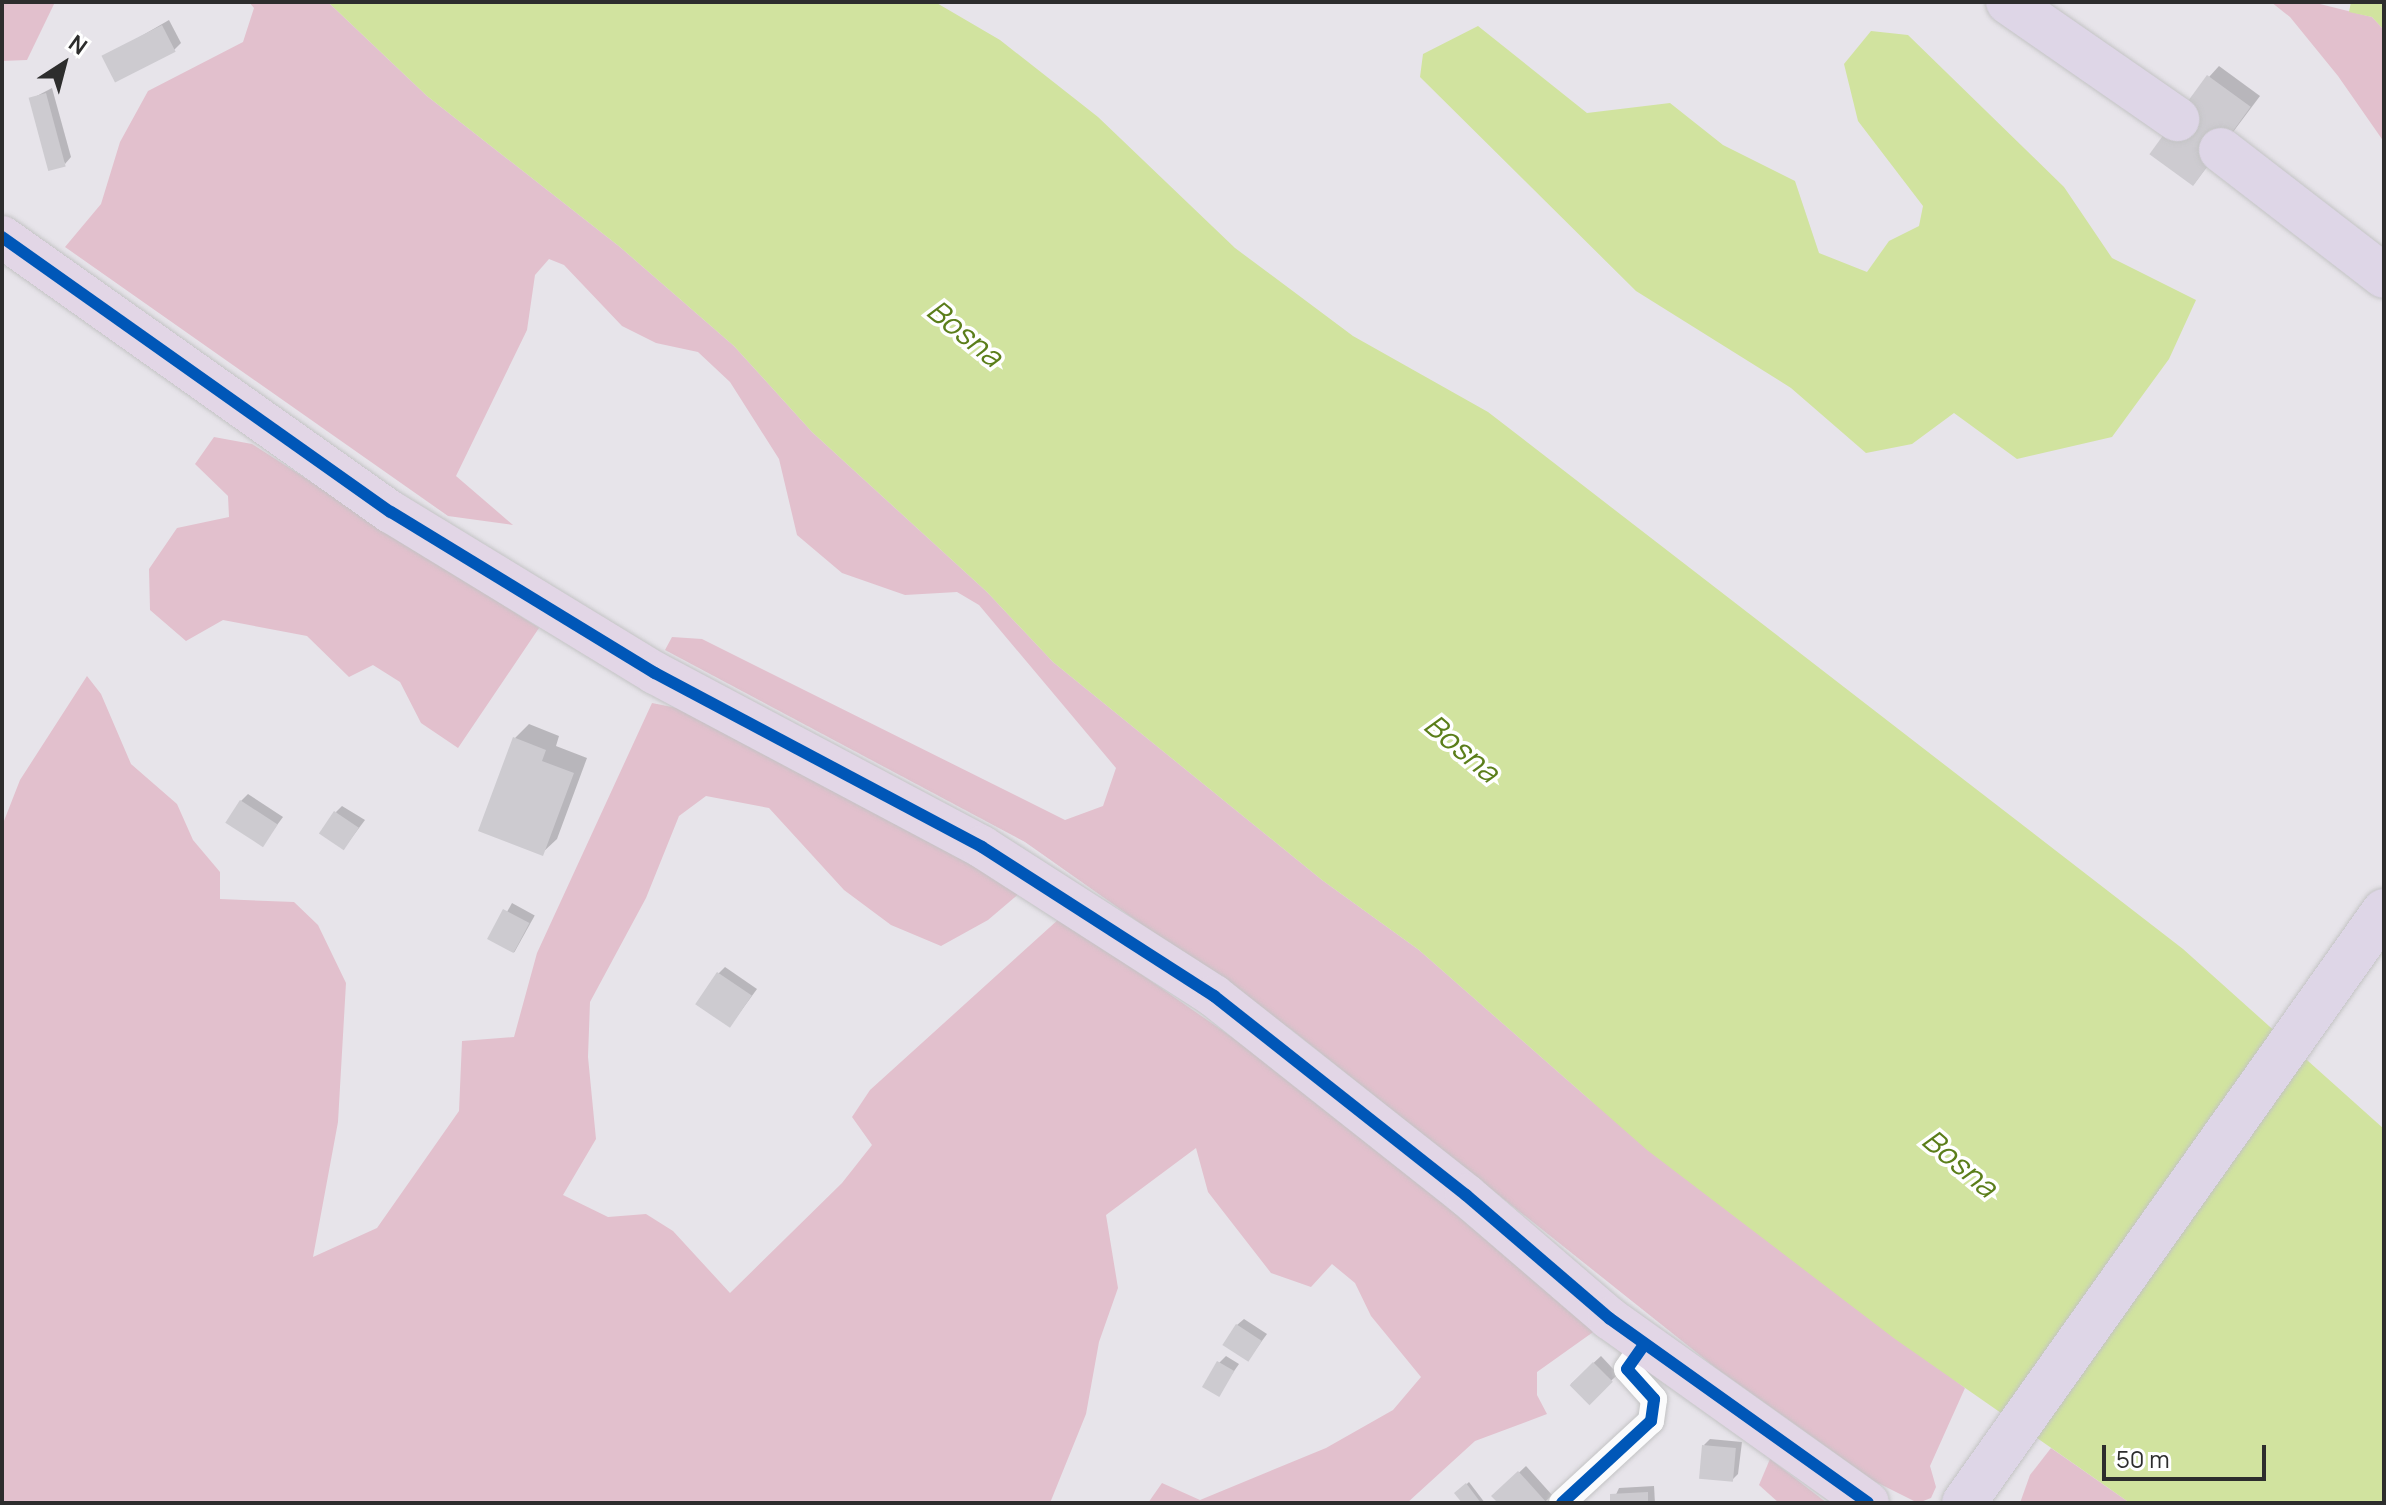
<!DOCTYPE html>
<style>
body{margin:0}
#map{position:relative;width:2386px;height:1505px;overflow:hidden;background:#e7e4ea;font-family:Manrope,sans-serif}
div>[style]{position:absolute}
.green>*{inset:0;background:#e2c0cd}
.water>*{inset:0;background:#d1e39f}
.shadow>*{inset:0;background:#0003;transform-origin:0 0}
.building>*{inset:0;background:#cdcbd0;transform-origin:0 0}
.roads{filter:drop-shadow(0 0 2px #c3c3c4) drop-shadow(0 0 2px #c3c3c4)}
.street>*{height:26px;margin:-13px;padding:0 13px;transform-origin:13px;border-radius:13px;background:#fbfbfc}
.primary>*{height:42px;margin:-21px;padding:0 21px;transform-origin:21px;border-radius:21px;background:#e2d6e6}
.highway>*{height:44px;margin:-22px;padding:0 22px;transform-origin:22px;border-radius:22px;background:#ded6e7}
.cycleway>*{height:12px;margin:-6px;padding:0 6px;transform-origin:6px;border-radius:6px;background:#0057b8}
span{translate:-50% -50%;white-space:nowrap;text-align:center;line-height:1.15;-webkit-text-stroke:7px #fff;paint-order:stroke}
.water-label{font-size:30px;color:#5b7e1a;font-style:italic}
.frame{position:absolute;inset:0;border:4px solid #2d2d2d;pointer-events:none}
.north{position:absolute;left:24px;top:24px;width:80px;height:80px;-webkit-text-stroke:6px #fff;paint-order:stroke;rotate:36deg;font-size:22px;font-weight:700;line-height:32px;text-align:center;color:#2d2d2d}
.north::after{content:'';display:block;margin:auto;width:28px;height:36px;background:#2d2d2d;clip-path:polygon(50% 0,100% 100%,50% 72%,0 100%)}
.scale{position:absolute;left:2102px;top:1445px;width:164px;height:36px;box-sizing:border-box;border:4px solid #2d2d2d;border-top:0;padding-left:10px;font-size:24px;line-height:28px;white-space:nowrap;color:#2d2d2d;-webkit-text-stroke:6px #fff;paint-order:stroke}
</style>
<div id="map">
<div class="green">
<i style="clip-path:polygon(2px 2px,55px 2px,27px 60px,2px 61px)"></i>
<i style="clip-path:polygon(249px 2px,328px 2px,427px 96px,620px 247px,734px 346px,812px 432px,987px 592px,1053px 662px,1322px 880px,1419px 950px,1589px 1099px,1965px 1388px,1930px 1466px,1936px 1487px,1931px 1498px,1918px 1503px,1874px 1481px,1716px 1368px,1293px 1031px,1025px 842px,665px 650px,672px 637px,702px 639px,1065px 820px,1103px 806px,1116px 768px,979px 605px,957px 592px,905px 595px,842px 573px,797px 535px,779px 459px,730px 382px,698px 352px,656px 343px,622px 326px,564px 265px,549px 259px,535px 275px,527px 330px,456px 476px,513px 525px,448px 516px,65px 247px,101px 204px,120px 142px,148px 91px,243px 42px,254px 8px)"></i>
<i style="clip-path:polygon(2271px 2px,2312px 2px,2372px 17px,2384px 30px,2384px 142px,2338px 76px,2290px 17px)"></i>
<i style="clip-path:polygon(214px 437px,252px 444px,539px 628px,458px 748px,421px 723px,400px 682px,373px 665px,349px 677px,307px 636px,223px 620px,186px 641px,150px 610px,149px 569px,177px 528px,229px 517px,228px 496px,195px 464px)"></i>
<i style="clip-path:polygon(87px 676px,101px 694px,131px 764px,177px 804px,193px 840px,220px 872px,220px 899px,294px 902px,318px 925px,346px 983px,338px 1122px,313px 1257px,377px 1228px,459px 1111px,462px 1041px,514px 1037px,537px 953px,652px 703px,677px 708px,1022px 891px,988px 920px,941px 946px,891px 925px,844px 890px,769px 808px,706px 796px,679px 816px,646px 898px,590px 1002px,588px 1057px,596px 1139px,563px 1195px,608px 1217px,646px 1214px,673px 1231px,730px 1293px,842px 1183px,872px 1145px,852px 1117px,870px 1090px,1060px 918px,1288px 1076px,1596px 1330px,1537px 1372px,1537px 1395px,1547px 1414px,1475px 1441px,1407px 1503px,1148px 1503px,1162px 1483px,1200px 1500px,1326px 1448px,1393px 1410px,1421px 1377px,1371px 1316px,1355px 1283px,1332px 1264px,1311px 1287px,1271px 1273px,1208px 1192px,1196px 1148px,1106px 1215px,1118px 1288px,1099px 1342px,1086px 1414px,1050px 1503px,2px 1503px,2px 826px,20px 780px)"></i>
<i style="clip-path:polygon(2051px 1448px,2130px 1503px,2020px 1503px,2030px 1475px)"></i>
<i style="clip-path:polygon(1770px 1459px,1827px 1503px,1779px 1503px,1759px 1485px)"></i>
</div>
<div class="water">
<i style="clip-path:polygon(328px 2px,935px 2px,1000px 40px,1098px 117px,1235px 248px,1353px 336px,1488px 412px,2183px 949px,2384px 1129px,2384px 1503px,2130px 1503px,1895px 1339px,1647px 1150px,1419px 950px,1322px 880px,1053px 662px,987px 592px,812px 432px,734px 346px,620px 247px,427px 96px)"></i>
<i style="clip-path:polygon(2351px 2px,2384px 2px,2384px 30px,2372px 17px,2349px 12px)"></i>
<i style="clip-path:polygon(1478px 26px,1587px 113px,1670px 103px,1723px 145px,1795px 181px,1819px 253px,1867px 272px,1889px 241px,1919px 226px,1923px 206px,1858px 121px,1844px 64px,1871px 31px,1908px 35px,2064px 187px,2112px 258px,2196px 300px,2169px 359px,2112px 437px,2017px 459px,1954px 413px,1912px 444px,1866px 453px,1791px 388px,1636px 291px,1420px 77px,1423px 54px)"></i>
</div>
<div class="shadow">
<i style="clip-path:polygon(169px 20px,181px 43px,174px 50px,105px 57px)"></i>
<i style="clip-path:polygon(2219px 66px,2260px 96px,2194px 184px,2209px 77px)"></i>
<i style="clip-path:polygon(52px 88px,71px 157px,65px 164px,31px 99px)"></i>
<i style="clip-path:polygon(529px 724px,559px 736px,556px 746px,587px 758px,557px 839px,542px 853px,515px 738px)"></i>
<i style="clip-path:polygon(248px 794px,283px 817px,263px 844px,241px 801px)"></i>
<i style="clip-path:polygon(342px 806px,365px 820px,344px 848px,336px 812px)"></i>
<i style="left:512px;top:903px;width:26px;height:42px;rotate:29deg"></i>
<i style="clip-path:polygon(725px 967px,757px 989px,730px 1026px,718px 974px)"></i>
<i style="clip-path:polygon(1244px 1319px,1267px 1334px,1248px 1360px,1237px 1325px)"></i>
<i style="clip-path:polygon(1226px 1356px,1239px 1364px,1218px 1394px,1219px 1363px)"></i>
<i style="left:1601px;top:1356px;width:25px;height:41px;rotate:47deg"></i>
<i style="clip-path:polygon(1710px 1439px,1742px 1442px,1738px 1474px,1732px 1480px,1704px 1445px)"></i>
<i style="clip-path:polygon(1526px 1466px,1552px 1495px,1544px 1503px,1500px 1503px,1494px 1496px)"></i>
<i style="clip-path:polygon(1469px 1482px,1485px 1503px,1464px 1503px,1457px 1493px)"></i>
<i style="clip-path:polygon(1654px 1486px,1655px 1503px,1612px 1503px,1619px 1488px)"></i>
</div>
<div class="building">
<i style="left:162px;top:25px;width:30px;height:68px;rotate:63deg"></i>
<i style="left:2207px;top:75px;width:54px;height:98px;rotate:36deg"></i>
<i style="left:46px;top:93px;width:76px;height:18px;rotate:75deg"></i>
<i style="clip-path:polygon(513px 737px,546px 750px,542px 761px,574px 773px,543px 856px,478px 831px)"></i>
<i style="left:240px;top:800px;width:45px;height:27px;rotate:33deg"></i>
<i style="left:334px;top:811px;width:30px;height:27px;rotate:34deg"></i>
<i style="left:503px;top:909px;width:30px;height:34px;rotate:28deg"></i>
<i style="left:717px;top:972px;width:42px;height:39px;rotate:34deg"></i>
<i style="left:1236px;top:1324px;width:31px;height:25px;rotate:33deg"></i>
<i style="left:1217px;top:1361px;width:20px;height:30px;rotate:30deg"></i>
<i style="left:1593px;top:1362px;width:28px;height:33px;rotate:45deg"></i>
<i style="left:1702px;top:1445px;width:34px;height:34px;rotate:5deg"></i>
<i style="clip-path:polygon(1518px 1471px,1547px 1503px,1498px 1503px,1491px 1496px)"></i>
<i style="clip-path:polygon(1466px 1483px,1481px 1503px,1462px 1503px,1454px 1493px)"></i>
<i style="clip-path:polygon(1648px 1492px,1648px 1503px,1610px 1503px,1610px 1494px)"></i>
</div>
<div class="roads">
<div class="street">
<i style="left:1562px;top:1503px;width:121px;rotate:-42.7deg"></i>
<i style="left:1651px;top:1421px;width:22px;rotate:-82deg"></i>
<i style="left:1654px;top:1399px;width:40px;rotate:-132deg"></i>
<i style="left:1627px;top:1369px;width:29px;rotate:-55deg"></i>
</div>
<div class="primary">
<i style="left:2px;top:237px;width:476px;rotate:35.3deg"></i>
<i style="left:391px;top:512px;width:309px;rotate:31.4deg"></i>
<i style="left:655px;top:673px;width:370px;rotate:28deg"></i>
<i style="left:982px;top:847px;width:276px;rotate:32.7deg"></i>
<i style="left:1214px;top:996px;width:321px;rotate:38.3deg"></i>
<i style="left:1466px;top:1195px;width:189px;rotate:40.7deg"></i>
<i style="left:1609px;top:1318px;width:318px;rotate:35.5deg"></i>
</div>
<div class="highway">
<i style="left:2008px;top:2px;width:206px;rotate:34.7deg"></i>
<i style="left:2221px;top:150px;width:206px;rotate:37.7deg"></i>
<i style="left:1964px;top:1503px;width:726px;rotate:-54.65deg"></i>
</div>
</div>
<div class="cycleway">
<i style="left:2px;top:237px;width:476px;rotate:35.3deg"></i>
<i style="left:391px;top:512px;width:309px;rotate:31.4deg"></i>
<i style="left:655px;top:673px;width:370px;rotate:28deg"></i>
<i style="left:982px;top:847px;width:276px;rotate:32.7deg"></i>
<i style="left:1214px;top:996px;width:321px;rotate:38.3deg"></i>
<i style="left:1466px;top:1195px;width:189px;rotate:40.7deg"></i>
<i style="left:1609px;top:1318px;width:318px;rotate:35.5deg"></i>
<i style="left:1562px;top:1503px;width:121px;rotate:-42.7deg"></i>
<i style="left:1651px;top:1421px;width:22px;rotate:-82deg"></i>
<i style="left:1654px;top:1399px;width:40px;rotate:-132deg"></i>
<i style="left:1627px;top:1369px;width:29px;rotate:-55deg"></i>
</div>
<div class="water-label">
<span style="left:965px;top:333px;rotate:39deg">Bosna</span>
<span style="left:1462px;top:748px;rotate:40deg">Bosna</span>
<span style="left:1960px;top:1163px;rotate:40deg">Bosna</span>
</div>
<div class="frame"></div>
<div class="north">N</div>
<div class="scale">50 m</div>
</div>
